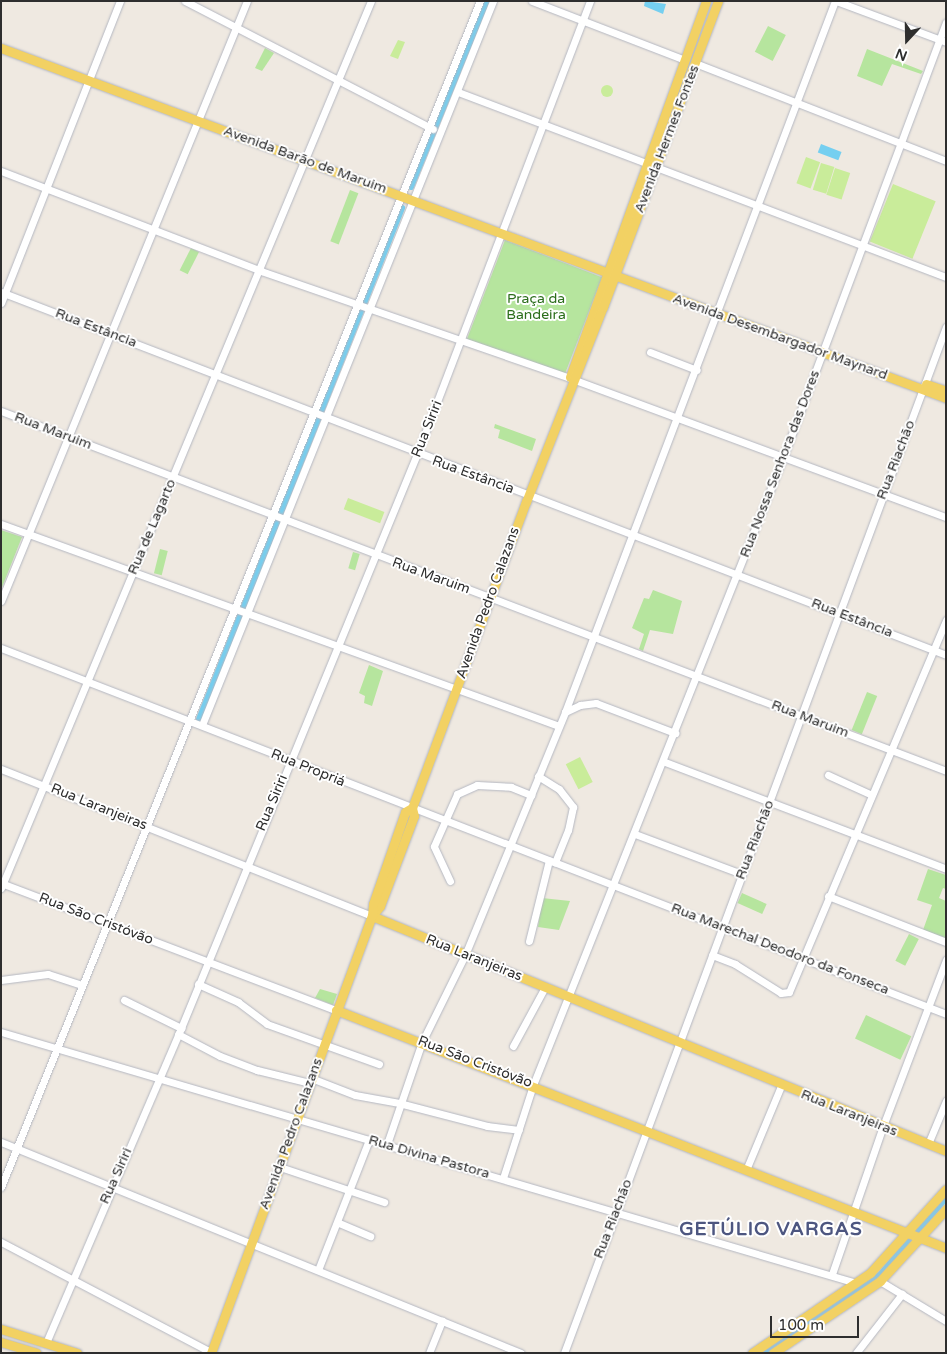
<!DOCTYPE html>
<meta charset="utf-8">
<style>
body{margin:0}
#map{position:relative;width:947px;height:1354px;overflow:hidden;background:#efe9e1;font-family:"Varela Round",sans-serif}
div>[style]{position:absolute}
.green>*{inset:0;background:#b6e59e;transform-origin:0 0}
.pitch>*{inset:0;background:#c9ec9a;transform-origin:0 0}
.round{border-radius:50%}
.water>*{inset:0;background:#75cff0;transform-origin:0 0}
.canal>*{height:6px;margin:-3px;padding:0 3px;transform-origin:3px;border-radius:3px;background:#75cff0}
.roads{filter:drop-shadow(0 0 1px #b4b7c1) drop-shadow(0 0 1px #b4b7c1)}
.minor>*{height:7px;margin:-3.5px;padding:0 3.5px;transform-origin:3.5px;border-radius:3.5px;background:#fff}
.major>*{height:9px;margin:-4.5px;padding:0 4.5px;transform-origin:4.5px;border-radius:4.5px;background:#f2d163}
span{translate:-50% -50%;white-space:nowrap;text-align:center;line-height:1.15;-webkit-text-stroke:4px #fff;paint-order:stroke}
.street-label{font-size:14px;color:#2e2e2e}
.park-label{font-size:14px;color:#2c6e1b}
.district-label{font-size:19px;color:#4d5680;font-weight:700;letter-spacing:1px}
.frame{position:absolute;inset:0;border:2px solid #2e2e2e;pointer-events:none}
.north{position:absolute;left:882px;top:15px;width:50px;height:50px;-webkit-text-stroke:4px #fff;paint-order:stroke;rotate:201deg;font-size:14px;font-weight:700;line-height:20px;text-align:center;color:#2e2e2e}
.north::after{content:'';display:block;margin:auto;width:18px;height:22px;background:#2e2e2e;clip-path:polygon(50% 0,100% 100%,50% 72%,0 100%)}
.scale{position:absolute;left:770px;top:1316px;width:89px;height:22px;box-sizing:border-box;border:2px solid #2e2e2e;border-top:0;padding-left:6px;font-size:15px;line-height:18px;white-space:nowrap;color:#2e2e2e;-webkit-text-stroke:4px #fff;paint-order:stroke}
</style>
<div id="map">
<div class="green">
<i style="left:768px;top:26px;width:20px;height:29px;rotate:27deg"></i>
<i style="clip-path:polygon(265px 48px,274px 53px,262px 71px,255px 68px)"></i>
<i style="clip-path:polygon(867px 49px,923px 71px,921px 74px,892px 64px,882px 86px,857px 76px)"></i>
<i style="left:350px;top:190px;width:9px;height:55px;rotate:21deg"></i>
<i style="left:505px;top:240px;width:104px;height:108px;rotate:21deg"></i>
<i style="left:191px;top:248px;width:9px;height:25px;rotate:27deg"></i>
<i style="clip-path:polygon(495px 424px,536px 439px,532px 451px,498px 438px,500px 430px,494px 428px)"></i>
<i style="clip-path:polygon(1px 530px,22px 537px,1px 590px)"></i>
<i style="left:160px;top:549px;width:8px;height:25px;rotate:14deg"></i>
<i style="left:353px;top:552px;width:7px;height:17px;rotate:16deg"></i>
<i style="clip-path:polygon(653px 590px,682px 601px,673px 634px,650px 630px,643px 651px,639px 649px,644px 634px,632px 628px,644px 598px,649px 599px)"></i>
<i style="clip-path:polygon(369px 665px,383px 671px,372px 706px,364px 703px,365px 696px,359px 693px)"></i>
<i style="left:867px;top:692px;width:11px;height:41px;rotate:22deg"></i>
<i style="clip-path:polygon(928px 869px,946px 875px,946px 889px,943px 888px,939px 898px,946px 901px,946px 938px,923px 930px,932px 905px,917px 900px)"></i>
<i style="left:742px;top:893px;width:27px;height:11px;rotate:24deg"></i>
<i style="clip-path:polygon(542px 898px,570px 901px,559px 930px,538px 927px)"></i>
<i style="left:909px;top:934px;width:11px;height:30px;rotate:27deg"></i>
<i style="clip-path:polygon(320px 989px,337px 994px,333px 1005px,315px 998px)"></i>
<i style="left:866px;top:1015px;width:50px;height:26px;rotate:25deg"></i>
</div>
<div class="pitch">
<i style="clip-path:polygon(398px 40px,405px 42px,398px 59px,390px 56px)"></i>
<i class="round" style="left:601px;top:85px;width:12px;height:12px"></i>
<i style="left:806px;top:157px;width:15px;height:28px;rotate:20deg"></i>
<i style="left:821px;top:163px;width:14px;height:28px;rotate:17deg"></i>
<i style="left:835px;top:168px;width:16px;height:28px;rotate:18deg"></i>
<i style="left:893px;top:184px;width:46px;height:62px;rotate:22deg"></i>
<i style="left:348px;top:498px;width:39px;height:12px;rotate:21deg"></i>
<i style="left:580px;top:757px;width:28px;height:16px;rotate:63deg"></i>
</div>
<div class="water">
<i style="clip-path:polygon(645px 1px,666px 4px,663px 14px,644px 6px)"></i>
<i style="left:821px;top:144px;width:22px;height:9px;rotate:21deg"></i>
</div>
<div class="canal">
<i style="left:411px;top:187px;width:201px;rotate:-67.8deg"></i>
<i style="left:199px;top:719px;width:550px;rotate:-68.33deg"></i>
<i style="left:765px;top:1353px;width:139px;rotate:-34.1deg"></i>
<i style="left:880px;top:1275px;width:101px;rotate:-49.4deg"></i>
</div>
<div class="roads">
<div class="minor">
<i style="left:185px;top:1px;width:279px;rotate:27.3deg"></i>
<i style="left:532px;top:1px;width:164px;rotate:21.1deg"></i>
<i style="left:836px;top:1px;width:117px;rotate:20.4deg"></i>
<i style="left:695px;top:63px;width:269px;rotate:21.3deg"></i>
<i style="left:458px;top:92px;width:201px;rotate:20.7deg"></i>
<i style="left:656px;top:167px;width:310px;rotate:20.8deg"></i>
<i style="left:1px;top:171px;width:279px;rotate:21deg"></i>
<i style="left:261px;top:271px;width:327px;rotate:19.1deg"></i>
<i style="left:1px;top:292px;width:1012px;rotate:21.01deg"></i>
<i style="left:1px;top:303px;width:325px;rotate:-68.5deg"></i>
<i style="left:650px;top:352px;width:50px;rotate:21deg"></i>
<i style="left:575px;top:380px;width:395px;rotate:20.3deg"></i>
<i style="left:1px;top:411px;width:1011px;rotate:20.85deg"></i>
<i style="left:1px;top:524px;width:593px;rotate:19.9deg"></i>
<i style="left:1px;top:601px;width:648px;rotate:-67.71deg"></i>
<i style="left:1px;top:648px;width:1013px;rotate:21.17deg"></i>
<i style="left:565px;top:712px;width:17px;rotate:-25deg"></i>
<i style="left:580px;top:705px;width:16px;rotate:-7deg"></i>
<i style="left:596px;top:703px;width:85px;rotate:20.8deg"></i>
<i style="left:202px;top:725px;width:780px;rotate:-68.1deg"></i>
<i style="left:665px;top:762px;width:301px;rotate:20.8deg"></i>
<i style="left:1px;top:769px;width:399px;rotate:21.6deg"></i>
<i style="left:828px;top:775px;width:48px;rotate:24.4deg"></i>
<i style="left:538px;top:776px;width:25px;rotate:32deg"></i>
<i style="left:559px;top:789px;width:23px;rotate:52deg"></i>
<i style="left:573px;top:807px;width:24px;rotate:102deg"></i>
<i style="left:568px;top:830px;width:35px;rotate:112deg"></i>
<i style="left:635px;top:834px;width:114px;rotate:20.5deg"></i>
<i style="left:450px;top:881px;width:38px;rotate:-115deg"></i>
<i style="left:434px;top:846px;width:57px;rotate:-66.1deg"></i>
<i style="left:457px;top:794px;width:22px;rotate:-24deg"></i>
<i style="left:477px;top:785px;width:34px;rotate:3deg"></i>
<i style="left:511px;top:787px;width:22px;rotate:22deg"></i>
<i style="left:1px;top:883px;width:358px;rotate:20.8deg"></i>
<i style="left:1px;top:888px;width:961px;rotate:-67.36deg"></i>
<i style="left:828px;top:896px;width:127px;rotate:21.3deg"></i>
<i style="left:529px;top:941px;width:83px;rotate:-76.1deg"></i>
<i style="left:712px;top:955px;width:25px;rotate:21deg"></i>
<i style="left:735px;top:964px;width:54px;rotate:32.2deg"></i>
<i style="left:781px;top:993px;width:8px;rotate:-7deg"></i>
<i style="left:789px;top:992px;width:404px;rotate:-67.1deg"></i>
<i style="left:1px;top:980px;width:47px;rotate:-7.3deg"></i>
<i style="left:48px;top:974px;width:36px;rotate:18deg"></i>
<i style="left:198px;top:984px;width:44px;rotate:24.2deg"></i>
<i style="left:238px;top:1002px;width:36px;rotate:37deg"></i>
<i style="left:267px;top:1024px;width:119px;rotate:19.7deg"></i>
<i style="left:124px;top:1000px;width:64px;rotate:26.2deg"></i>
<i style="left:1px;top:1032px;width:891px;rotate:16.36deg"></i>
<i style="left:178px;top:1034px;width:47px;rotate:27.6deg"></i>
<i style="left:220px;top:1056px;width:40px;rotate:21deg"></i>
<i style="left:257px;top:1070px;width:55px;rotate:13.8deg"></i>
<i style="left:513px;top:1046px;width:67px;rotate:-61.5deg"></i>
<i style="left:311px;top:1078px;width:47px;rotate:21.1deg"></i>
<i style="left:355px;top:1095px;width:45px;rotate:10.3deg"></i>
<i style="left:399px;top:1103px;width:91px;rotate:14.6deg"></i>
<i style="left:487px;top:1126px;width:32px;rotate:7deg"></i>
<i style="left:1px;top:1142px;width:561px;rotate:22.09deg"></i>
<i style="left:387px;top:1144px;width:108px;rotate:-71.1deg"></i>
<i style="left:422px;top:1042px;width:97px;rotate:-63.7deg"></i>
<i style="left:465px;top:955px;width:263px;rotate:-67.6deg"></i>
<i style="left:565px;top:712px;width:761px;rotate:-69.21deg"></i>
<i style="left:928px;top:1144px;width:47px;rotate:-67.3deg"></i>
<i style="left:280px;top:1167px;width:110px;rotate:18.6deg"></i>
<i style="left:746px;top:1170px;width:91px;rotate:-67.4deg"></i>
<i style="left:503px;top:1178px;width:98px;rotate:-72.1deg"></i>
<i style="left:533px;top:1085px;width:675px;rotate:-68.26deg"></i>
<i style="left:783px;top:458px;width:465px;rotate:-69.5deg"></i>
<i style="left:1px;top:1187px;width:1279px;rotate:-68.01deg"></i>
<i style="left:339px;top:1223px;width:34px;rotate:23deg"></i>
<i style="left:1px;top:1242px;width:238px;rotate:27.7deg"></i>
<i style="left:318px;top:1270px;width:140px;rotate:-68.6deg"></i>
<i style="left:832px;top:1274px;width:157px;rotate:-71deg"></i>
<i style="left:883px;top:1126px;width:178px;rotate:-69.2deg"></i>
<i style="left:880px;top:1281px;width:77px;rotate:31.2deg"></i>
<i style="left:46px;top:1343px;width:343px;rotate:-66.8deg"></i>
<i style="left:181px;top:1028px;width:621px;rotate:-67.65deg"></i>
<i style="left:417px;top:454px;width:485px;rotate:-69.1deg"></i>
<i style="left:429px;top:1353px;width:35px;rotate:-68deg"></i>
<i style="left:564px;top:1353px;width:1095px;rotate:-69.58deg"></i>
<i style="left:856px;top:1353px;width:75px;rotate:-52.1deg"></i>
</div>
<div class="major">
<i style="left:1px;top:48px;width:1008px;rotate:20.32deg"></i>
<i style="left:570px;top:377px;width:400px;rotate:-70.1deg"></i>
<i style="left:926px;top:384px;width:21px;rotate:19deg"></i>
<i style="left:372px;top:916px;width:13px;rotate:-51deg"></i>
<i style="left:380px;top:906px;width:96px;rotate:-69.3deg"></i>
<i style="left:414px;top:816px;width:8px;rotate:-104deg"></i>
<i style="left:412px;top:808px;width:327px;rotate:-69.6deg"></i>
<i style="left:526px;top:502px;width:210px;rotate:-68.5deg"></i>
<i style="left:603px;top:307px;width:327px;rotate:-69.4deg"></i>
<i style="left:372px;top:916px;width:620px;rotate:22.26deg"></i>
<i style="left:336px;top:1010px;width:655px;rotate:21.31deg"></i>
<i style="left:1px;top:1329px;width:80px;rotate:17.5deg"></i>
<i style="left:1px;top:1342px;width:37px;rotate:17deg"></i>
<i style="left:211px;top:1353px;width:466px;rotate:-69.8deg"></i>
<i style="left:372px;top:916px;width:12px;rotate:-85deg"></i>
<i style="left:373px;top:904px;width:97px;rotate:-70.8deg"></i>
<i style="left:405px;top:812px;width:8px;rotate:-30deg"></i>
<i style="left:752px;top:1353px;width:143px;rotate:-34.1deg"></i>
<i style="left:870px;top:1273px;width:113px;rotate:-47.9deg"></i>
<i style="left:773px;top:1353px;width:129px;rotate:-33.9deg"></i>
<i style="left:880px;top:1281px;width:98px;rotate:-47.5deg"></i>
</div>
</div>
<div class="street-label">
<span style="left:667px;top:139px;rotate:-69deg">Avenida Hermes Fontes</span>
<span style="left:305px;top:160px;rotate:20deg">Avenida Barão de Maruim</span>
<span style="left:96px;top:328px;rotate:21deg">Rua Estância</span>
<span style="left:780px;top:337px;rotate:20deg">Avenida Desembargador Maynard</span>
<span style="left:427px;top:429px;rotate:-68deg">Rua Siriri</span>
<span style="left:53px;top:431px;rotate:21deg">Rua Maruim</span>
<span style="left:896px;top:460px;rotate:-69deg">Rua Riachão</span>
<span style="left:780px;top:464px;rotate:-69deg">Rua Nossa Senhora das Dores</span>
<span style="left:473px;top:475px;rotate:20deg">Rua Estância</span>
<span style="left:152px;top:527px;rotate:-67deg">Rua de Lagarto</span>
<span style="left:431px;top:576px;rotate:20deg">Rua Maruim</span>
<span style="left:488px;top:603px;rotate:-70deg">Avenida Pedro Calazans</span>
<span style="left:852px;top:618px;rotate:21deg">Rua Estância</span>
<span style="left:810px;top:719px;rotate:21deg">Rua Maruim</span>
<span style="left:308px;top:768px;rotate:22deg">Rua Propriá</span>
<span style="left:272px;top:803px;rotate:-67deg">Rua Siriri</span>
<span style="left:99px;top:807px;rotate:22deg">Rua Laranjeiras</span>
<span style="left:755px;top:840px;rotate:-69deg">Rua Riachão</span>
<span style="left:96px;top:919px;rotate:21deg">Rua São Cristóvão</span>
<span style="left:780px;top:949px;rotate:21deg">Rua Marechal Deodoro da Fonseca</span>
<span style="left:474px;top:958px;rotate:22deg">Rua Laranjeiras</span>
<span style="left:475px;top:1062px;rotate:21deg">Rua São Cristóvão</span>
<span style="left:849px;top:1113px;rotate:22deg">Rua Laranjeiras</span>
<span style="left:291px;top:1134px;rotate:-70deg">Avenida Pedro Calazans</span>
<span style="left:429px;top:1157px;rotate:16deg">Rua Divina Pastora</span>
<span style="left:116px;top:1176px;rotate:-66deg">Rua Siriri</span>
<span style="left:613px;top:1219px;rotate:-69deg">Rua Riachão</span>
</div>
<div class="park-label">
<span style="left:536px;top:307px">Praça da<br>Bandeira</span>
</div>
<div class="district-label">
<span style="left:771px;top:1230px">GETÚLIO VARGAS</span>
</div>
<div class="frame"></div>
<div class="north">N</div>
<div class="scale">100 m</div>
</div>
